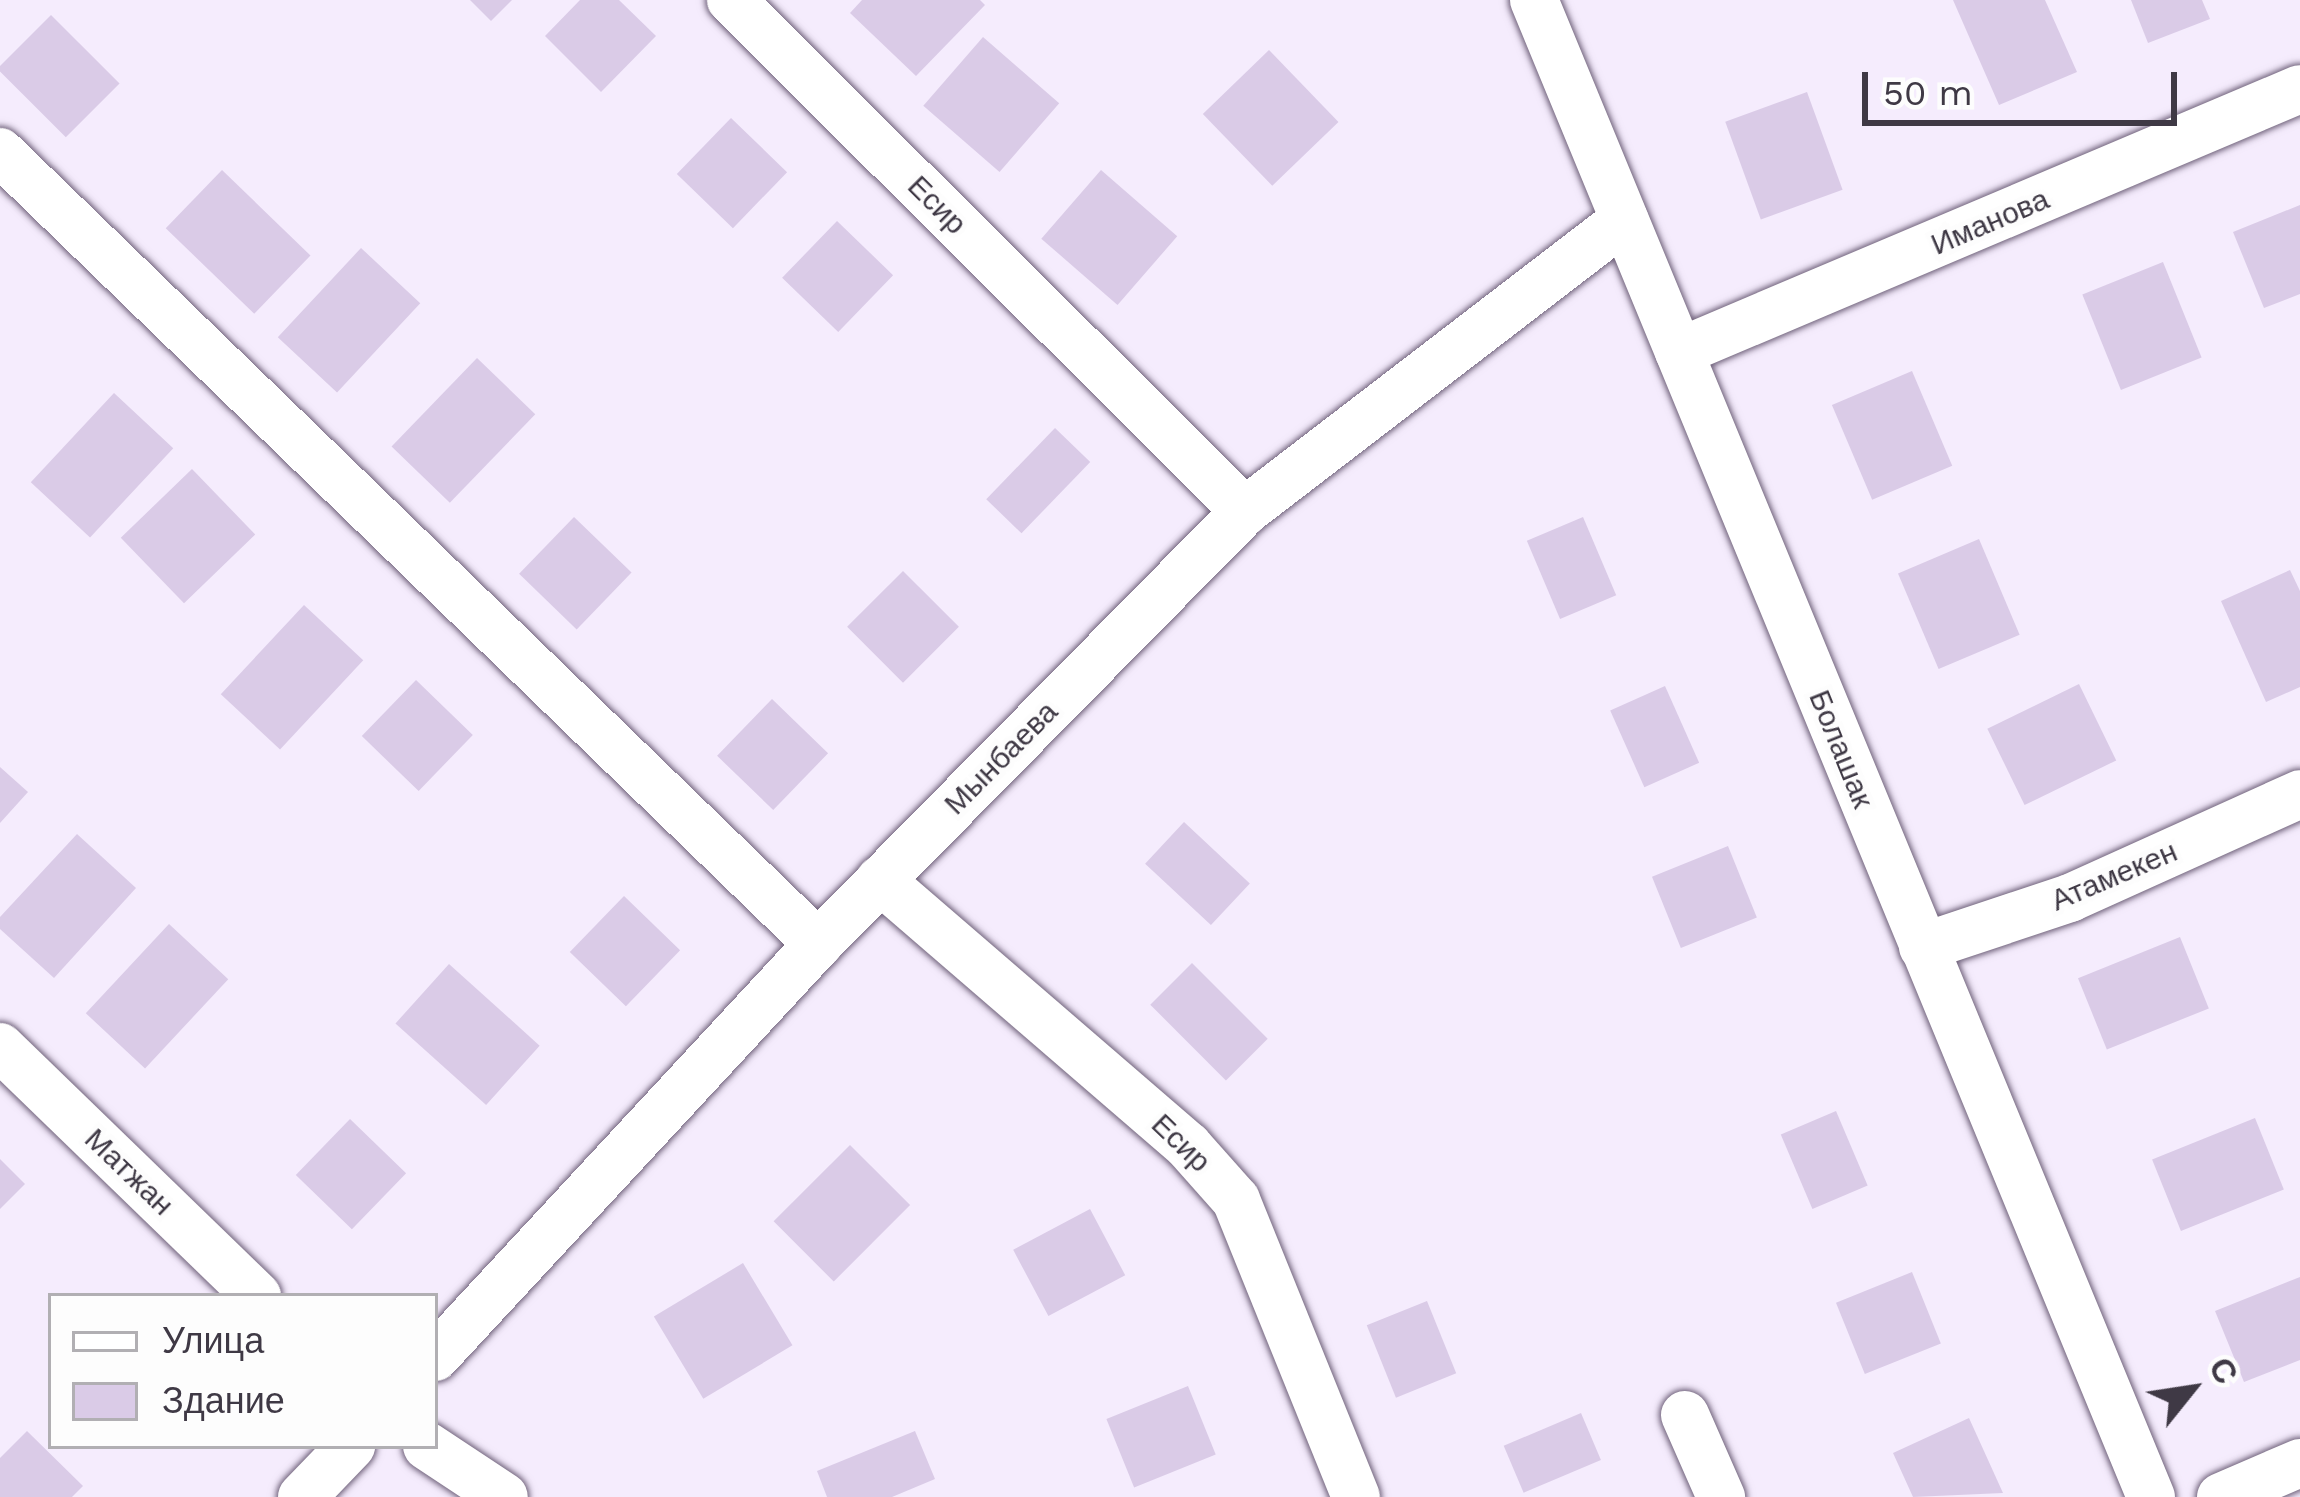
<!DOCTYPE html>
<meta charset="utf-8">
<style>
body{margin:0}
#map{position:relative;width:2300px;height:1497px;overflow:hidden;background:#f5ecfd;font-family:"Work Sans",sans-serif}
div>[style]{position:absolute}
.building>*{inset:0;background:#dacbe7;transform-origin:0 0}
.roads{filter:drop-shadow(0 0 3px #70627b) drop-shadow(0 0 3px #70627b)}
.minor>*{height:48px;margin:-24px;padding:0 24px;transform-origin:24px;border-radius:24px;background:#fff}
span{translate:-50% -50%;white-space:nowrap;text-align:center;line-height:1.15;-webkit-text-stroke:10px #fdfdfd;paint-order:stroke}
.street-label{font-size:30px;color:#3f3945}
.legend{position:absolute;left:48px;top:1293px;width:390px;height:156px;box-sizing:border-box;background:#fdfdfd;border:3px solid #b1afb3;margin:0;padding:15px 21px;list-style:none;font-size:36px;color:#3f3945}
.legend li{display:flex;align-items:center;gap:24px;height:60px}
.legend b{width:60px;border:3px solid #b1afb3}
.north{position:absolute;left:2132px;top:1329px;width:120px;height:120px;-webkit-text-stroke:9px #fdfdfd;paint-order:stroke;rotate:60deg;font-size:33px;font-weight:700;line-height:48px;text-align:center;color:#3f3945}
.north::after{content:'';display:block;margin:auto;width:42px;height:54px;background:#3f3945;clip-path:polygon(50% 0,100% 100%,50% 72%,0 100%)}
.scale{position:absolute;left:1862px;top:72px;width:315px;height:54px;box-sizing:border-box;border:6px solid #3f3945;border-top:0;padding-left:15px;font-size:36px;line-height:42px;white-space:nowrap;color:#3f3945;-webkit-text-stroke:9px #fdfdfd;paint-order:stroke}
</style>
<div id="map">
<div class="building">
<i style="clip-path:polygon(470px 0,512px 0,491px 21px)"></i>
<i style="clip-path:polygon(580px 0,619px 0,656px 36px,601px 92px,545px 36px)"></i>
<i style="clip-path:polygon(862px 0,980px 0,985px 5px,916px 76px,850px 13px)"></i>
<i style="clip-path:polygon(1953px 0,2045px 0,2077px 72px,1999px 105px)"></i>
<i style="clip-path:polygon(2131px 0,2202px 0,2210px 19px,2148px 43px)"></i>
<i style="left:51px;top:15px;width:97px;height:76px;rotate:45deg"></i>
<i style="left:983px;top:37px;width:101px;height:91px;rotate:41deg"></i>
<i style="left:1269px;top:50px;width:100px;height:92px;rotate:46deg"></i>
<i style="left:1807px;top:92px;width:104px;height:87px;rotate:70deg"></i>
<i style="left:731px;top:118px;width:78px;height:78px;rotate:44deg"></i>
<i style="left:222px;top:170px;width:123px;height:81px;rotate:44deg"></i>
<i style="left:1101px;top:170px;width:101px;height:91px;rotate:41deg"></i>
<i style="clip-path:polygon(2300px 205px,2300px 294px,2264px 308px,2233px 232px)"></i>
<i style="left:837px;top:221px;width:78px;height:79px;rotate:44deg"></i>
<i style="left:361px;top:248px;width:81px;height:122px;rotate:43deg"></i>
<i style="left:2163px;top:262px;width:103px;height:87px;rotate:68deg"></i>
<i style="left:477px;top:358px;width:81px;height:123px;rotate:44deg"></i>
<i style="left:1912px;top:371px;width:103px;height:87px;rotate:67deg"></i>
<i style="left:114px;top:393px;width:81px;height:122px;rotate:43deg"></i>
<i style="left:1055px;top:428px;width:49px;height:99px;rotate:44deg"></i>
<i style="left:192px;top:469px;width:91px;height:99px;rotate:46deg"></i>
<i style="left:574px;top:517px;width:80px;height:79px;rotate:44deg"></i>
<i style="left:1583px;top:517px;width:85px;height:61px;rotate:67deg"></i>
<i style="left:1979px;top:539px;width:104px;height:88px;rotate:67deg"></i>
<i style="clip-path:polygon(2290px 570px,2300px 591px,2300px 687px,2266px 702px,2221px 601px)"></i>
<i style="left:903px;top:571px;width:79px;height:79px;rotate:45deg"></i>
<i style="left:304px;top:605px;width:81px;height:122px;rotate:43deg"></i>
<i style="left:416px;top:680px;width:79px;height:78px;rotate:44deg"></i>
<i style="left:2079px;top:684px;width:85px;height:102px;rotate:64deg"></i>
<i style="left:1665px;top:686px;width:84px;height:60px;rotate:66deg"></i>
<i style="left:772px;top:699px;width:78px;height:79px;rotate:44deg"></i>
<i style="clip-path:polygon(0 767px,28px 792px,0 823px)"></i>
<i style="left:1184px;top:822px;width:90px;height:57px;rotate:43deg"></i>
<i style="clip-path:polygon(77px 834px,136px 888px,54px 978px,0 929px,0 917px)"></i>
<i style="left:1728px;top:846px;width:77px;height:82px;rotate:68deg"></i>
<i style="left:624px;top:896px;width:78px;height:78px;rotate:44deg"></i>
<i style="left:169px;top:924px;width:81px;height:122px;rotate:43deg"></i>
<i style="left:2180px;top:937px;width:77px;height:110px;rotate:68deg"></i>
<i style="left:1192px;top:963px;width:107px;height:59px;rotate:45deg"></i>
<i style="left:449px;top:964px;width:122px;height:80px;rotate:42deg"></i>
<i style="left:1836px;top:1111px;width:81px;height:60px;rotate:67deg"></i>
<i style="left:2255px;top:1118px;width:77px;height:111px;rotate:68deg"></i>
<i style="left:350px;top:1119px;width:78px;height:78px;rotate:44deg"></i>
<i style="left:850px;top:1145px;width:85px;height:108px;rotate:45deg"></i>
<i style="clip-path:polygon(0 1159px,25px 1184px,0 1209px)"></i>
<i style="left:1090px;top:1209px;width:75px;height:87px;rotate:62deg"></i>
<i style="left:743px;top:1263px;width:96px;height:104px;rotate:59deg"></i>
<i style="left:1912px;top:1272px;width:77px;height:82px;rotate:68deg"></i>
<i style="clip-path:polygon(2300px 1277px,2300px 1360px,2244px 1382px,2215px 1311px)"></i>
<i style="left:1427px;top:1301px;width:78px;height:65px;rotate:68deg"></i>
<i style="left:1188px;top:1386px;width:74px;height:88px;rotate:68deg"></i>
<i style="left:1581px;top:1413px;width:51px;height:84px;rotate:67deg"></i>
<i style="clip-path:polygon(1969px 1418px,2003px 1493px,1913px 1497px,1893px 1453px)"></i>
<i style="clip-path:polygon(27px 1431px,83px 1486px,72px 1497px,0 1497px,0 1458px)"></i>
<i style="clip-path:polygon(915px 1431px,935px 1479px,892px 1497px,827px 1497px,817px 1471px)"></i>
</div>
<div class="roads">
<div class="minor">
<i style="left:731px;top:0;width:725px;rotate:44.83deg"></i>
<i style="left:1534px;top:0;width:1619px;rotate:67.6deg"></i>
<i style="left:0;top:152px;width:1139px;rotate:44.07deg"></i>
<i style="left:1679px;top:352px;width:674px;rotate:-22.95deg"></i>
<i style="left:880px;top:880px;width:407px;rotate:40.8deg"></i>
<i style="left:1188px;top:1146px;width:72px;rotate:48.4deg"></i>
<i style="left:1236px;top:1200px;width:320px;rotate:68deg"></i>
<i style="left:1923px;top:947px;width:155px;rotate:-18.4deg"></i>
<i style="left:2070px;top:898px;width:252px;rotate:-24.3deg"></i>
<i style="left:0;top:1047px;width:358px;rotate:44.1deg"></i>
<i style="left:435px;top:1357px;width:563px;rotate:-47.16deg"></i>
<i style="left:818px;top:944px;width:608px;rotate:-45.4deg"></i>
<i style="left:1245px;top:511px;width:478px;rotate:-37.5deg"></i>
<i style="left:1685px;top:1415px;width:90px;rotate:66.3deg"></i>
<i style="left:427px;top:1446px;width:92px;rotate:33.5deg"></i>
<i style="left:302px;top:1497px;width:71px;rotate:-46.1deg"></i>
<i style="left:2221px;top:1497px;width:86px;rotate:-23.3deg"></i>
</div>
</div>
<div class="street-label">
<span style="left:937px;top:205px;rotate:45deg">Есир</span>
<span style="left:1990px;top:222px;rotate:-23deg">Иманова</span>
<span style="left:1841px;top:749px;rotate:68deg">Болашак</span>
<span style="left:1001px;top:758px;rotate:-45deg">Мынбаева</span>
<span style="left:2114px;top:876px;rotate:-23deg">Атамекен</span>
<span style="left:1181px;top:1143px;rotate:44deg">Есир</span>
<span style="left:129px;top:1172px;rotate:44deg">Матжан</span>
</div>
<ul class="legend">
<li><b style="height:15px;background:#fff"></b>Улица</li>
<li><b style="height:33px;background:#dacbe7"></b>Здание</li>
</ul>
<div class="north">С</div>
<div class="scale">50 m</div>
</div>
